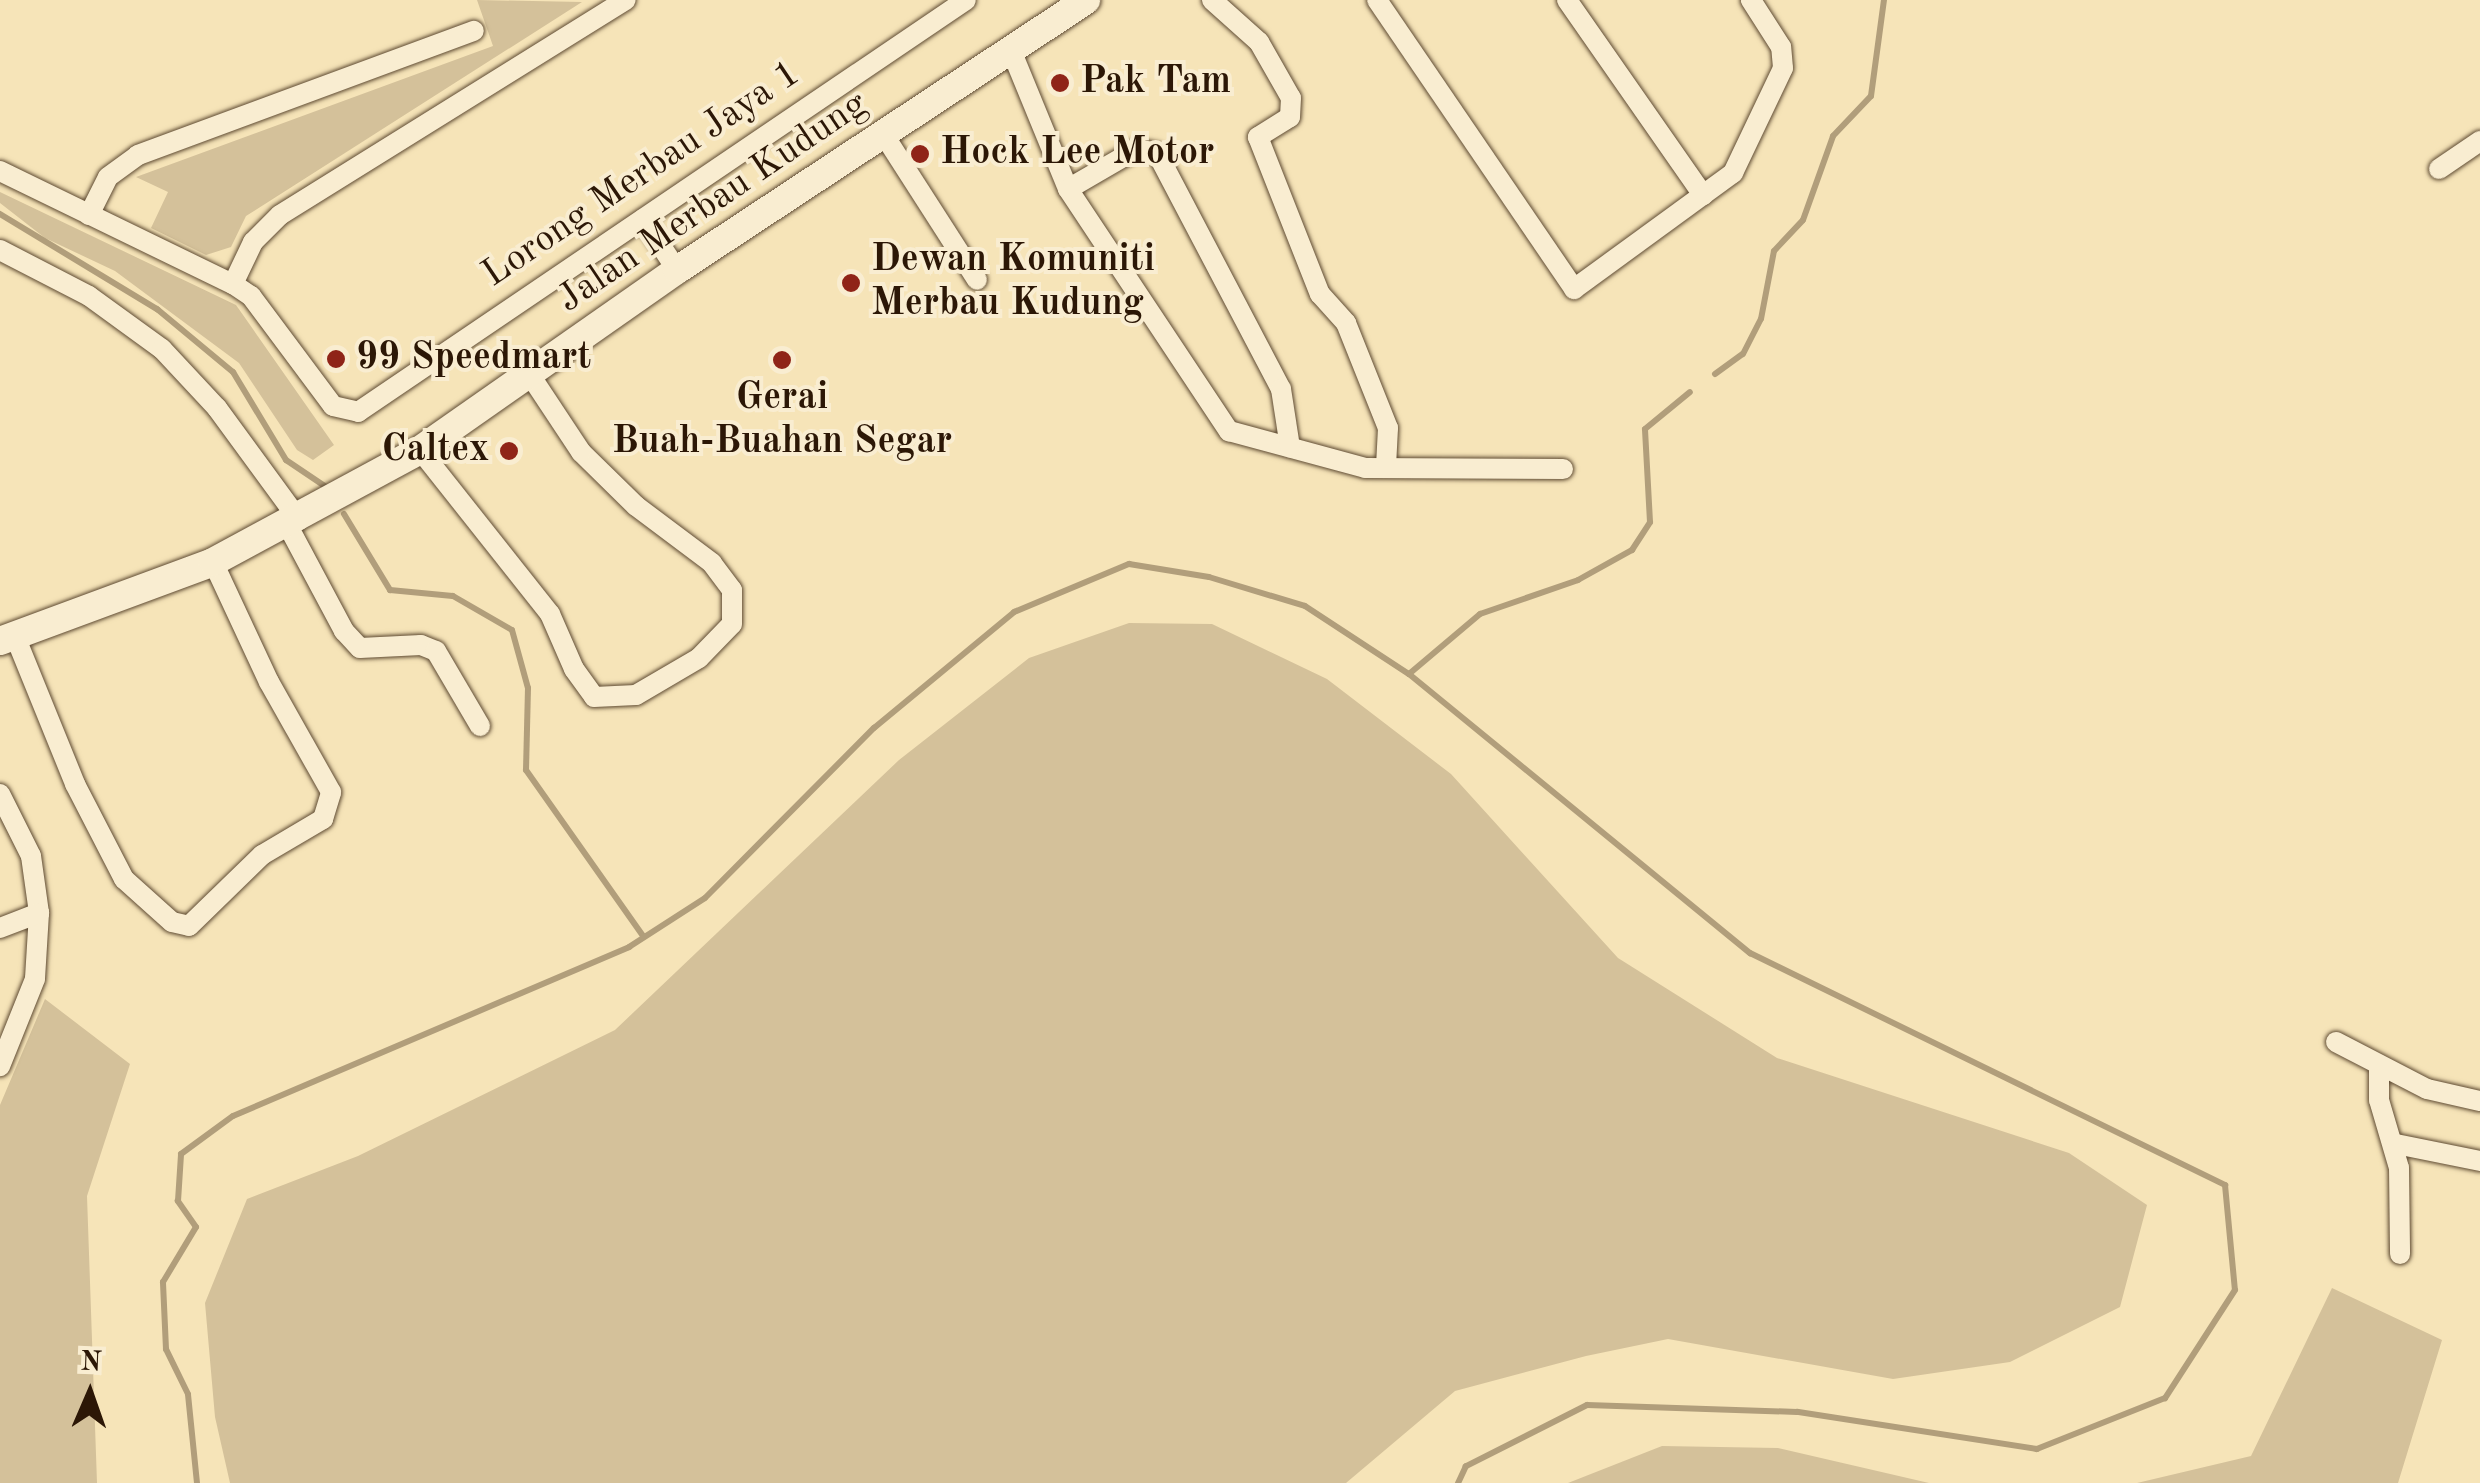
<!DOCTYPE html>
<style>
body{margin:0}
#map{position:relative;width:2480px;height:1483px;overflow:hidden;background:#f6e4b8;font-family:"Old Standard TT",serif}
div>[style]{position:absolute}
.green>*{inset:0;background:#d4c19a}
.stream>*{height:6px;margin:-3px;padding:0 3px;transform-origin:3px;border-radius:3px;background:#b19e7b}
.roads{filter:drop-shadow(0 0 2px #5e4a32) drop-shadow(0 0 2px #5e4a32)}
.street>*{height:20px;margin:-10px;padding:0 10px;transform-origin:10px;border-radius:10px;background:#f9edd1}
.secondary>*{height:28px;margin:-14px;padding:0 14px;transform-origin:14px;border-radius:14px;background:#f9edd1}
.dots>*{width:28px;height:28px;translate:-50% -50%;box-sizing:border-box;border:5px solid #f9edd1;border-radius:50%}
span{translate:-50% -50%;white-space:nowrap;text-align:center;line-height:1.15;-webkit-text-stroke:8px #f9edd1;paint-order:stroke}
.poi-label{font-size:38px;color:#2c1706;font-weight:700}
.left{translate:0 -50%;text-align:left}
.right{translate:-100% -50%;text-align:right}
.street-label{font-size:38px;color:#2c1706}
.north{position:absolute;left:40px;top:1343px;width:100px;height:100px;-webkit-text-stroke:8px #f9edd1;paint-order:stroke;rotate:2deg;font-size:28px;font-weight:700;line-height:40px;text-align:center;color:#2c1706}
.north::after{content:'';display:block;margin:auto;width:35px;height:45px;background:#2c1706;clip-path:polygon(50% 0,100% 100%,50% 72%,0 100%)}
</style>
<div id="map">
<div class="green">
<i style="clip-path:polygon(477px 0,582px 2px,246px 216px,231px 247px,206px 255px,151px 228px,168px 192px,136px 177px,493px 46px)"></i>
<i style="clip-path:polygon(0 192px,236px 305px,334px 445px,313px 460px,297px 450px,239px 363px,115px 271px,45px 238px,0 203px)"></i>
<i style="clip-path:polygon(1129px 623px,1212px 624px,1327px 679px,1451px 774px,1618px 958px,1777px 1058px,2069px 1153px,2147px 1205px,2120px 1307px,2010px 1362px,1893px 1379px,1668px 1339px,1586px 1356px,1455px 1391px,1346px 1483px,230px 1483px,215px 1417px,205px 1303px,247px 1199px,358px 1156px,615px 1030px,899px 760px,1029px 658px)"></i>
<i style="clip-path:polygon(45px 999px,130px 1064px,87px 1196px,97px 1483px,0 1483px,0 1105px)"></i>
<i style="clip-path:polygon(2332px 1288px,2442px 1340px,2398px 1483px,2137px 1483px,2251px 1456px)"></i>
<i style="clip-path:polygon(1662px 1446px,1778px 1448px,1929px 1483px,1568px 1483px)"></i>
</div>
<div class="stream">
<i style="left:0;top:214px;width:184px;rotate:31.2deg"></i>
<i style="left:157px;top:309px;width:99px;rotate:39.7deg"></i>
<i style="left:233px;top:372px;width:103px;rotate:58.9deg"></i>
<i style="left:286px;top:460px;width:52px;rotate:34deg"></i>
<i style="left:1715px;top:374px;width:34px;rotate:-36deg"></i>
<i style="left:1743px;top:354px;width:39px;rotate:-63deg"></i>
<i style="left:1761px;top:319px;width:69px;rotate:-79.2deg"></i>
<i style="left:1774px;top:251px;width:42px;rotate:-46.9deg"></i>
<i style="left:1803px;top:220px;width:89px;rotate:-70.3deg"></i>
<i style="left:1833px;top:136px;width:55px;rotate:-46.5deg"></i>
<i style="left:1871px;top:96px;width:97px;rotate:-82.3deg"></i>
<i style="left:344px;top:514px;width:89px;rotate:58.8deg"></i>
<i style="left:390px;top:590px;width:63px;rotate:5.4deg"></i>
<i style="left:453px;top:596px;width:68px;rotate:30deg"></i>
<i style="left:512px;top:630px;width:60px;rotate:74.6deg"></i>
<i style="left:528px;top:688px;width:82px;rotate:91.4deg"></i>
<i style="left:526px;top:770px;width:204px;rotate:54.8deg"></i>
<i style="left:1409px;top:674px;width:93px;rotate:-40.2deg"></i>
<i style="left:1480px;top:614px;width:104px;rotate:-19.1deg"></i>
<i style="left:1578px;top:580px;width:62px;rotate:-29.1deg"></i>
<i style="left:1632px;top:550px;width:33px;rotate:-57deg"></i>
<i style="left:1650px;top:522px;width:93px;rotate:-93.1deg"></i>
<i style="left:1645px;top:429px;width:58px;rotate:-39.4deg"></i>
<i style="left:197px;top:1483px;width:89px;rotate:-95.8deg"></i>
<i style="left:188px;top:1394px;width:50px;rotate:-116.1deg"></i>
<i style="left:166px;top:1349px;width:67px;rotate:-92.6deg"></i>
<i style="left:163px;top:1282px;width:64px;rotate:-59deg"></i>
<i style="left:196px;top:1227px;width:32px;rotate:-125deg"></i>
<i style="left:178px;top:1201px;width:47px;rotate:-86.3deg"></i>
<i style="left:181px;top:1154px;width:64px;rotate:-36.2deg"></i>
<i style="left:233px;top:1116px;width:431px;rotate:-23.1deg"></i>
<i style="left:629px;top:947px;width:90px;rotate:-32.8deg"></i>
<i style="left:705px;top:898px;width:240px;rotate:-45.2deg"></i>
<i style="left:874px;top:728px;width:182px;rotate:-39.6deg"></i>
<i style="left:1014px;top:612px;width:125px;rotate:-22.7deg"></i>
<i style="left:1129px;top:564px;width:81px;rotate:9.2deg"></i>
<i style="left:1209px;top:577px;width:100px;rotate:16.8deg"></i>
<i style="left:1305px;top:606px;width:124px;rotate:33.2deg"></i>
<i style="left:1409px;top:674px;width:441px;rotate:39.3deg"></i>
<i style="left:1750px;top:953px;width:529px;rotate:26.03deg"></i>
<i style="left:2225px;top:1185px;width:105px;rotate:84.6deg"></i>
<i style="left:2235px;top:1290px;width:129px;rotate:122.9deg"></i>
<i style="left:2165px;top:1398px;width:138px;rotate:158.3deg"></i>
<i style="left:2037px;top:1449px;width:243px;rotate:-171.2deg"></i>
<i style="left:1797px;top:1412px;width:210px;rotate:-178.1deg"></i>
<i style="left:1587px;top:1405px;width:136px;rotate:153.2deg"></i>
<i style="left:1466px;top:1466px;width:19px;rotate:115deg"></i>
</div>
<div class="roads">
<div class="street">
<i style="left:1212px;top:0;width:63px;rotate:41.8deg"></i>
<i style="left:1259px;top:42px;width:64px;rotate:60.3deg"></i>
<i style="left:1291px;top:98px;width:19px;rotate:93deg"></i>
<i style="left:1290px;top:117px;width:38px;rotate:148deg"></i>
<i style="left:1258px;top:137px;width:169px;rotate:68.5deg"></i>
<i style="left:1320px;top:294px;width:39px;rotate:48deg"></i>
<i style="left:1346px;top:323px;width:113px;rotate:68.2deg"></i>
<i style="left:1388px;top:428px;width:37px;rotate:93deg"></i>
<i style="left:1377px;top:0;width:350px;rotate:55.7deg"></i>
<i style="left:1574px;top:289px;width:197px;rotate:-36.1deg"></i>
<i style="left:1733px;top:173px;width:116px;rotate:-64.5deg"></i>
<i style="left:1783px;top:68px;width:21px;rotate:-95deg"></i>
<i style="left:1781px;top:47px;width:56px;rotate:-122.6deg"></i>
<i style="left:1567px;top:0;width:238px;rotate:55.1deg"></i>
<i style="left:1011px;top:50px;width:150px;rotate:67.7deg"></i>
<i style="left:1068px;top:189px;width:291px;rotate:56.4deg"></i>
<i style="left:1229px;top:431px;width:141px;rotate:15.2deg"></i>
<i style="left:1365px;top:468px;width:198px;rotate:0.3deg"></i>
<i style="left:884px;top:135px;width:172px;rotate:57.3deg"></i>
<i style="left:2439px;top:169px;width:50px;rotate:-34.3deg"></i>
<i style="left:0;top:171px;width:259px;rotate:25.9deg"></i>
<i style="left:233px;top:284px;width:22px;rotate:34deg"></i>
<i style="left:251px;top:296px;width:137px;rotate:53.3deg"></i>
<i style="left:333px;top:406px;width:26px;rotate:13deg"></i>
<i style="left:358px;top:412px;width:734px;rotate:-34.12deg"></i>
<i style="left:1068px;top:189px;width:80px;rotate:-30.1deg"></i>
<i style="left:1137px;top:149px;width:20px;rotate:11deg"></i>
<i style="left:1157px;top:153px;width:267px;rotate:62.3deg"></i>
<i style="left:1281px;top:389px;width:59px;rotate:81.2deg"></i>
<i style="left:89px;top:215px;width:42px;rotate:-63.4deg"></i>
<i style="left:108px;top:177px;width:37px;rotate:-36deg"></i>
<i style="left:138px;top:155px;width:358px;rotate:-20.3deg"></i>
<i style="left:643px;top:219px;width:61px;rotate:56.3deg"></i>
<i style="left:0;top:250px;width:100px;rotate:27.3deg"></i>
<i style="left:89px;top:296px;width:90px;rotate:36deg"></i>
<i style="left:162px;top:349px;width:81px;rotate:47deg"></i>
<i style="left:217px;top:408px;width:139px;rotate:53.8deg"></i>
<i style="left:233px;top:284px;width:47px;rotate:-64.5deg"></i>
<i style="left:253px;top:242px;width:38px;rotate:-45deg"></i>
<i style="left:280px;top:215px;width:407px;rotate:-31.9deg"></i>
<i style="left:420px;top:450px;width:209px;rotate:51.6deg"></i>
<i style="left:550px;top:614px;width:60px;rotate:66.4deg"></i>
<i style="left:574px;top:669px;width:34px;rotate:54deg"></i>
<i style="left:594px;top:697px;width:42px;rotate:-2.7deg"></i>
<i style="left:636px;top:695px;width:73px;rotate:-30.4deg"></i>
<i style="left:699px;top:658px;width:47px;rotate:-45.9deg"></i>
<i style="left:732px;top:624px;width:34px;rotate:-90deg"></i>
<i style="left:732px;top:590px;width:34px;rotate:-127deg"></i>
<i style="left:712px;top:563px;width:95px;rotate:-143.1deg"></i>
<i style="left:636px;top:506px;width:77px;rotate:-135.5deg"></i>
<i style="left:581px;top:452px;width:96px;rotate:-123.5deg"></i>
<i style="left:288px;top:526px;width:119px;rotate:61.9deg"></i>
<i style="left:344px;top:631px;width:23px;rotate:47deg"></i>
<i style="left:360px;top:648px;width:61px;rotate:-2.8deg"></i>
<i style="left:421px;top:645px;width:16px;rotate:22deg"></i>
<i style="left:436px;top:651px;width:87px;rotate:59.6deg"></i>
<i style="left:15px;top:636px;width:160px;rotate:67.9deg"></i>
<i style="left:75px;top:784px;width:107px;rotate:62.7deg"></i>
<i style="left:124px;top:879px;width:64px;rotate:41.9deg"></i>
<i style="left:172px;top:922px;width:17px;rotate:13deg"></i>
<i style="left:189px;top:926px;width:102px;rotate:-44.2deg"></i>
<i style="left:262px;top:855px;width:71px;rotate:-30.5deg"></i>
<i style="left:323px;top:819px;width:28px;rotate:-73deg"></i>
<i style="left:331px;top:792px;width:126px;rotate:-119.4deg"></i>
<i style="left:269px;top:682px;width:132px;rotate:-115deg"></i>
<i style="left:0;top:794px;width:69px;rotate:63.4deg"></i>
<i style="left:31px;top:856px;width:58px;rotate:82deg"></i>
<i style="left:39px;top:913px;width:66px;rotate:93.5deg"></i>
<i style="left:35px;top:979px;width:94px;rotate:111.9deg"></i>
<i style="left:0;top:928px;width:42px;rotate:-21deg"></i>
<i style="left:2336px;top:1042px;width:102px;rotate:27.3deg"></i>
<i style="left:2427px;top:1089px;width:54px;rotate:12.8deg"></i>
<i style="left:2379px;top:1068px;width:32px;rotate:90deg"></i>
<i style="left:2379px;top:1100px;width:71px;rotate:73.6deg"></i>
<i style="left:2399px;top:1168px;width:86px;rotate:89.3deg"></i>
<i style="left:2396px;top:1144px;width:86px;rotate:11.4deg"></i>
</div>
<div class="secondary">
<i style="left:0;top:641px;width:227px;rotate:-20.3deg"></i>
<i style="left:213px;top:562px;width:235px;rotate:-28.4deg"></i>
<i style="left:420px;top:450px;width:314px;rotate:-35deg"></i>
<i style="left:677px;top:270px;width:490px;rotate:-33.4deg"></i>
</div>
</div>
<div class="dots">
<i style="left:1060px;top:83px;background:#8f2418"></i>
<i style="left:920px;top:154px;background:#8f2418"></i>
<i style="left:851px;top:283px;background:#8f2418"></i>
<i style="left:336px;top:359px;background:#8f2418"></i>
<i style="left:782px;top:360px;background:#8f2418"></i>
<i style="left:509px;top:451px;background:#8f2418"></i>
</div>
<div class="poi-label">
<span class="left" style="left:1080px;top:83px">Pak Tam</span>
<span class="left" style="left:940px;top:154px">Hock Lee Motor</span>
<span class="left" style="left:871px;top:283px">Dewan Komuniti<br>Merbau Kudung</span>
<span class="left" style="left:356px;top:359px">99 Speedmart</span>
<span style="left:782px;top:421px">Gerai<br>Buah-Buahan Segar</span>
<span class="right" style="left:489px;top:451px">Caltex</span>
</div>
<div class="street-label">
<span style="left:642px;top:175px;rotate:-34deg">Lorong Merbau Jaya 1</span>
<span style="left:713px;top:203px;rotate:-34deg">Jalan Merbau Kudung</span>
</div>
<div class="north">N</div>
</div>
